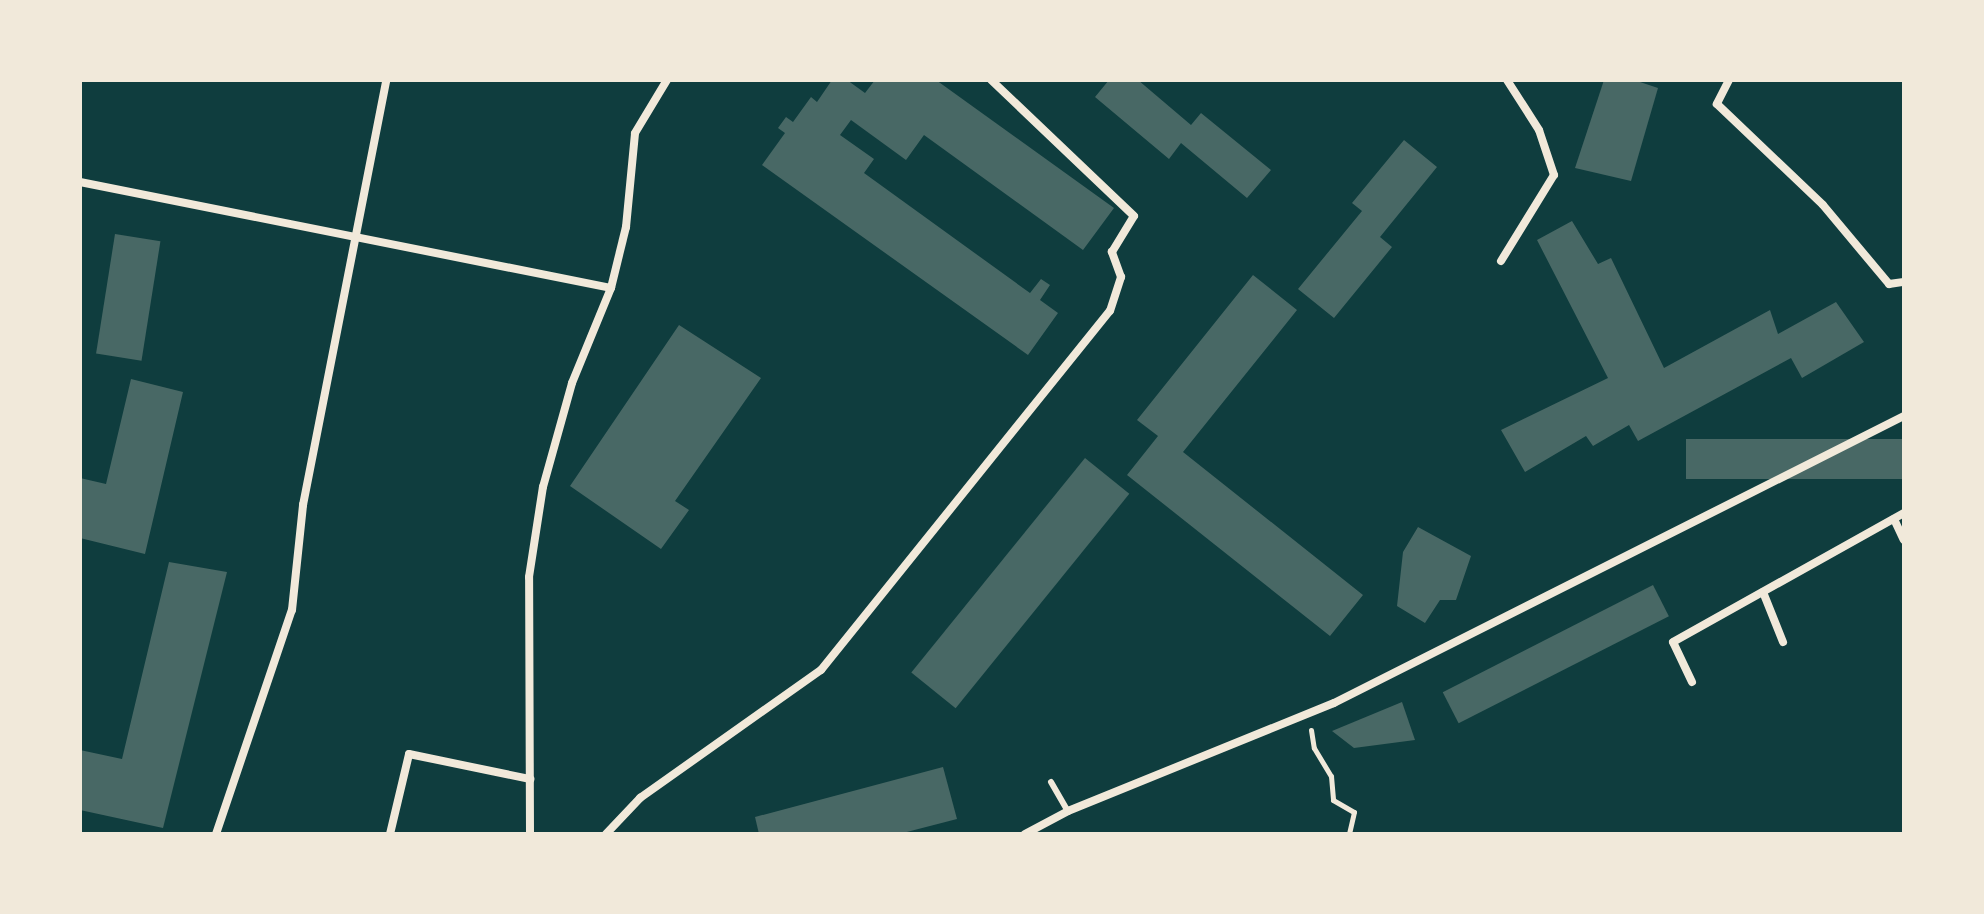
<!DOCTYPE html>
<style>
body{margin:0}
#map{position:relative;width:1984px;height:914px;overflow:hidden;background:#0f3d3e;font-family:Cabin,sans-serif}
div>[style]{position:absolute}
.building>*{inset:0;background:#486865;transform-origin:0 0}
.path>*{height:5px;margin:-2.5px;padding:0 2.5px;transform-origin:2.5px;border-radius:2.5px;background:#f1e9da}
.service>*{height:6px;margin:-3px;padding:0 3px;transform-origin:3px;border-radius:3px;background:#f1e9da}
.minor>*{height:8px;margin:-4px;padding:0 4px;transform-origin:4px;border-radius:4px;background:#f1e9da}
span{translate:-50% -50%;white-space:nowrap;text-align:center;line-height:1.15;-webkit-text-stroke:6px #f1e9da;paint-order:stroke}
.frame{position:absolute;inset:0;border:82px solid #f1e9da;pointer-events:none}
</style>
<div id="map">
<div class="building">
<i style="clip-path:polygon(832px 80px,847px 80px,865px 93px,875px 80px,936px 80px,1114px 208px,1083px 250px,924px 135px,906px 160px,851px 120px,840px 135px,874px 159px,864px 173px,1030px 293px,1041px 279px,1050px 285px,1040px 300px,1058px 313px,1028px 355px,762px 165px,785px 133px,778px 128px,786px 117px,793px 122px,811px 97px,817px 102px)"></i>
<i style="clip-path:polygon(1109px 80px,1138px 80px,1191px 125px,1201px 113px,1271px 170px,1247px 198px,1181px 143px,1169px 159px,1095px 97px)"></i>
<i style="clip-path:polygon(1604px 80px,1634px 80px,1658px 88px,1631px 181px,1575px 168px)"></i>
<i style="clip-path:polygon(1404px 140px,1437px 167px,1380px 237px,1392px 247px,1334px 318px,1298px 289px,1362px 211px,1352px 203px)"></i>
<i style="clip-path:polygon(1572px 221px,1598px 264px,1611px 258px,1664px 368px,1770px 310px,1778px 334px,1836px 302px,1864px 342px,1802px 378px,1791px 358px,1638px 441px,1629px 425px,1593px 446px,1586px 436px,1525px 472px,1501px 430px,1608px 378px,1537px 240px)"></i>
<i style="left:115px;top:234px;width:46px;height:121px;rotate:9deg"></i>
<i style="clip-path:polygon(1253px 275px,1297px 310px,1183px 452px,1363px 595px,1330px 636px,1127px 475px,1158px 436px,1137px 420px)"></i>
<i style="clip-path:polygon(679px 325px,761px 378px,675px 501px,689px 510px,661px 549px,570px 486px)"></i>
<i style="clip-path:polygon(131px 379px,183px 392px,145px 554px,80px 538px,80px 478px,106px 484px)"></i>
<i style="left:1904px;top:439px;width:40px;height:218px;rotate:90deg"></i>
<i style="left:1085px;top:458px;width:57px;height:276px;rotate:39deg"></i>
<i style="clip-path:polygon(1418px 527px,1471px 556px,1456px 600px,1440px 600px,1425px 623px,1397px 606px,1403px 552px)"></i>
<i style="clip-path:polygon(169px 562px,227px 572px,163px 828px,80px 810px,80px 750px,122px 759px)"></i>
<i style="left:1653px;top:585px;width:35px;height:236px;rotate:63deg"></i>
<i style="clip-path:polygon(1402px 702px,1415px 740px,1354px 748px,1332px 731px)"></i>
<i style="clip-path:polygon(943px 767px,957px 819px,899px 834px,759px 834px,755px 817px)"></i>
</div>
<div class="path">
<i style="left:1311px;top:730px;width:18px;rotate:81deg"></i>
<i style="left:1314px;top:748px;width:33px;rotate:59deg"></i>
<i style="left:1331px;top:776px;width:24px;rotate:85deg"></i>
<i style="left:1333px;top:800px;width:24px;rotate:30deg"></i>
<i style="left:1354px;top:812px;width:23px;rotate:103deg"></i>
</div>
<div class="service">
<i style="left:1051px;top:782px;width:34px;rotate:60deg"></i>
</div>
<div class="minor">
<i style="left:1729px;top:80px;width:27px;rotate:117deg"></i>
<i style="left:1717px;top:104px;width:146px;rotate:43.6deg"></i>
<i style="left:1823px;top:205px;width:103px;rotate:50.1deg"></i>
<i style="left:1889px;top:284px;width:15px;rotate:-8deg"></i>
<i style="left:80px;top:182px;width:541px;rotate:11.29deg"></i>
<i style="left:1501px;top:261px;width:101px;rotate:-58.4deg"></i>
<i style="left:1554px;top:175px;width:47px;rotate:-108.4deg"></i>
<i style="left:1539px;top:130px;width:59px;rotate:-122.6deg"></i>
<i style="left:1894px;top:519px;width:23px;rotate:65deg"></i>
<i style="left:1763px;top:592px;width:54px;rotate:68.2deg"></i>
<i style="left:1692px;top:682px;width:44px;rotate:-115.4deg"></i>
<i style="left:1673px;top:642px;width:265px;rotate:-29.2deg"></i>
<i style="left:216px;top:834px;width:237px;rotate:-71.3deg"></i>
<i style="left:292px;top:610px;width:106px;rotate:-84deg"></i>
<i style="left:303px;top:505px;width:433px;rotate:-78.9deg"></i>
<i style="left:390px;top:834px;width:82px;rotate:-76.6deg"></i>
<i style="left:409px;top:754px;width:124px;rotate:11.7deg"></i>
<i style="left:530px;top:834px;width:257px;rotate:-90.2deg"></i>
<i style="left:529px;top:577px;width:91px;rotate:-81.2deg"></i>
<i style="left:543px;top:487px;width:108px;rotate:-74.4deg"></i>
<i style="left:572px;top:383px;width:103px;rotate:-67.7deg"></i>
<i style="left:611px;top:288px;width:63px;rotate:-76.2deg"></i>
<i style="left:626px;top:227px;width:94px;rotate:-84.5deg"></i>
<i style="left:635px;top:133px;width:62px;rotate:-58.9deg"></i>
<i style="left:606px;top:834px;width:50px;rotate:-46.6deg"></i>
<i style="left:640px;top:798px;width:222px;rotate:-35.3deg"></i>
<i style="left:821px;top:670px;width:461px;rotate:-51.2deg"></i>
<i style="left:1110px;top:311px;width:36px;rotate:-72deg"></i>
<i style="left:1121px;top:277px;width:27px;rotate:-110deg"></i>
<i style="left:1112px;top:252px;width:42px;rotate:-58.6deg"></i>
<i style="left:1134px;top:216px;width:197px;rotate:-136.4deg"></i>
<i style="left:1025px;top:834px;width:49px;rotate:-28.1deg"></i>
<i style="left:1068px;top:811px;width:287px;rotate:-22.1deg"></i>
<i style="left:1334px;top:703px;width:638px;rotate:-26.73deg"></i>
</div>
<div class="frame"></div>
</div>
